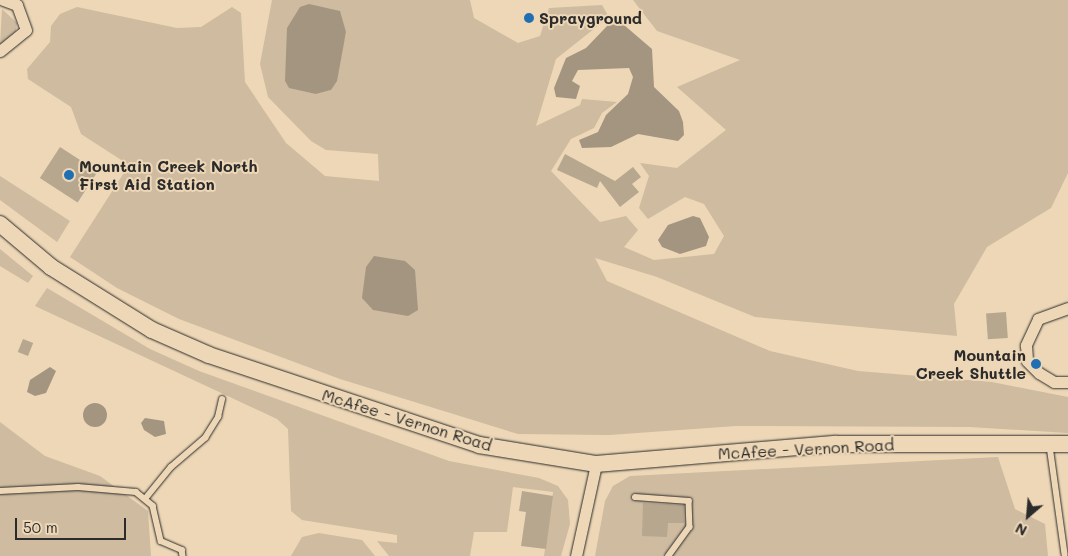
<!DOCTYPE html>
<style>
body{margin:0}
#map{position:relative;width:1068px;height:556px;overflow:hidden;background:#edd7b6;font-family:Mali,sans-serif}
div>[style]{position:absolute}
.green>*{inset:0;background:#cebba0}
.water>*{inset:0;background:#a49581}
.round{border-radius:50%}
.building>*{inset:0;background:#b7a78f;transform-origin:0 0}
.roads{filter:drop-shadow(0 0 1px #2b2b2b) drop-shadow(0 0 1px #2b2b2b)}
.lane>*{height:5.5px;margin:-2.75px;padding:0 2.75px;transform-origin:2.75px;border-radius:2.75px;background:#edd7b6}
.street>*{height:11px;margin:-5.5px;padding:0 5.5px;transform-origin:5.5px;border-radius:5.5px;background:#edd7b6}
.secondary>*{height:16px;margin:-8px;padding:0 8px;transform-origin:8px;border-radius:8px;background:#edd7b6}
.dots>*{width:14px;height:14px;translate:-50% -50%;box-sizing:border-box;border:2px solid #edd7b6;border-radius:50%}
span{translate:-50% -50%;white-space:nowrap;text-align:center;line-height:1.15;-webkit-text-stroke:4px #edd7b6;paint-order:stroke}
.poi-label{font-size:16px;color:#2b2b2b;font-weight:700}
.left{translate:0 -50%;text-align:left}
.right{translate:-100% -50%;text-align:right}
.street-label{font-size:16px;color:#2b2b2b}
.north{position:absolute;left:1003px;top:491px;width:50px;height:50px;-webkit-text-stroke:4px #edd7b6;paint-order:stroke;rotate:207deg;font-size:14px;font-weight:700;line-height:20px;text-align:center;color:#2b2b2b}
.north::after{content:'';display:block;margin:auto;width:18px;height:22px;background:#2b2b2b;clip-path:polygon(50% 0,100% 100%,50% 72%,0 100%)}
.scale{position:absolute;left:15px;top:518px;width:111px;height:22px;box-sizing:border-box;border:2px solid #2b2b2b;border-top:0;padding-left:6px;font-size:15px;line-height:18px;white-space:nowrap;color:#2b2b2b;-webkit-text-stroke:4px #edd7b6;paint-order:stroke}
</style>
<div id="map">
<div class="green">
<i style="clip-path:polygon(evenodd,272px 0,470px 0,474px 18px,518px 43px,540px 36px,549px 8px,602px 5px,609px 17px,556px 59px,536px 126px,580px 105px,582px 99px,617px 102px,602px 113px,594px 128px,571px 139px,551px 171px,600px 222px,626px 216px,638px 230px,624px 247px,654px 260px,714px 254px,724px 236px,704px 204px,685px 197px,648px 219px,639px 208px,649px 176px,640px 163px,677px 168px,726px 130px,677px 87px,740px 60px,657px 31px,633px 0,1068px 0,1068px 173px,1051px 208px,987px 247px,954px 304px,957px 336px,755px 317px,657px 277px,595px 258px,607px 281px,770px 351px,858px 371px,992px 382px,1068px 397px,1068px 433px,970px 427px,736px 426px,609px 435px,518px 434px,340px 379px,179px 319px,117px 288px,70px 257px,129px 165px,81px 134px,71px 107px,28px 79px,27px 69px,50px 42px,51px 26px,60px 14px,77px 7px,177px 28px,201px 27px,232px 7px,241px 13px,245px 82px,286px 143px,325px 176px,379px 181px,378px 154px,326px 150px,311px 141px,268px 97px,260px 64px,272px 0,339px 11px,346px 33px,331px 90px,316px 94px,339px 11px)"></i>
<i style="clip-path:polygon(2px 9px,17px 23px,16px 31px,0 45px)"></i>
<i style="clip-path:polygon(0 176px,70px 221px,57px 242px,0 200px)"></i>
<i style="clip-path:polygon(0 249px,33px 276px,28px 283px,0 266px)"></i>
<i style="clip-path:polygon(47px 288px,150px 349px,199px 371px,449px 461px,539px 478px,558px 486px,568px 500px,570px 524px,561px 556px,544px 556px,553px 492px,513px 487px,507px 532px,474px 532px,470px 556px,389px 556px,377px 541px,397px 543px,397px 535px,302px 520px,291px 511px,288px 429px,277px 419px,35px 306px)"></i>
<i style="clip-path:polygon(0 422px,45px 456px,100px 476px,148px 511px,151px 556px,0 556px)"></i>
<i style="clip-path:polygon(998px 457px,1015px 509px,1045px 524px,1048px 556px,595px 556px,605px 501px,613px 486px,630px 476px)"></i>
<i style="clip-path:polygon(319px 533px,362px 540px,375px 556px,291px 556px,302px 537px)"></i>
</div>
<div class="water">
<i style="clip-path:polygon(309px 4px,340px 11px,346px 32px,337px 81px,331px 90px,316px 94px,289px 88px,285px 81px,287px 28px,300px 7px)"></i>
<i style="clip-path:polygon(609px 24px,624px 25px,652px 49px,654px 87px,679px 111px,683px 122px,684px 135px,678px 141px,638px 134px,611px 147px,582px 148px,579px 140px,598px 132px,606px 115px,628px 94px,633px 77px,629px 68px,578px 70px,572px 81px,580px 86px,576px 99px,556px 97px,554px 88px,566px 58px,586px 48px)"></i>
<i style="clip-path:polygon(693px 216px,700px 218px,709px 237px,706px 246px,680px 254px,662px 247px,658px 240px,668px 225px)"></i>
<i style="clip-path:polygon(374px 256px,405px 261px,415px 270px,418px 310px,408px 316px,373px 310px,362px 298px,366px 267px)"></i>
<i style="clip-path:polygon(50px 367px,56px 371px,46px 393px,35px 396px,27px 392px,30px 380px)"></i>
<i class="round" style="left:83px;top:403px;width:24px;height:24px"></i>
<i style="clip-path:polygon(145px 418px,164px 421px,166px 434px,155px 437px,144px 430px,141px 423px)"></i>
</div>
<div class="building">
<i style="left:60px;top:147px;width:45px;height:37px;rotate:33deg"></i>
<i style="clip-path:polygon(565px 154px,615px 181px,633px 167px,641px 177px,632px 184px,639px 192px,620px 207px,600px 181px,597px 188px,557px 170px)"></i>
<i style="left:1006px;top:312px;width:26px;height:20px;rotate:86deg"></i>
<i style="left:23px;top:339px;width:11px;height:14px;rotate:22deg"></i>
<i style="clip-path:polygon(522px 491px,553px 496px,546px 549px,521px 546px,526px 512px,519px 511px)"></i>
<i style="clip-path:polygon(643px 503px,684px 505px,684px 523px,668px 523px,667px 537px,642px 536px)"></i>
</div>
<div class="roads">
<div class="lane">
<i style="left:1050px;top:446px;width:109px;rotate:82.1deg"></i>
<i style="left:0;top:491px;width:78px;rotate:-2.9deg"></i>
<i style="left:78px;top:487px;width:58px;rotate:4.9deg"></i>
<i style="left:136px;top:492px;width:22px;rotate:39deg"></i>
<i style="left:153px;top:506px;width:36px;rotate:77deg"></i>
<i style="left:161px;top:541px;width:23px;rotate:23deg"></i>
<i style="left:182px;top:550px;width:6px;rotate:81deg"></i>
<i style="left:635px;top:497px;width:54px;rotate:4.2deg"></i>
<i style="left:689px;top:501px;width:26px;rotate:88deg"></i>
<i style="left:690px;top:527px;width:36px;rotate:126deg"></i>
<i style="left:145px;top:499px;width:41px;rotate:-50.9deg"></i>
<i style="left:171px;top:467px;width:45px;rotate:-40.5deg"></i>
<i style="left:205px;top:438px;width:25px;rotate:-58deg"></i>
<i style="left:218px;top:417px;width:18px;rotate:-77deg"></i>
</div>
<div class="street">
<i style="left:0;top:51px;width:33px;rotate:-39deg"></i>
<i style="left:26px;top:30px;width:27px;rotate:-110deg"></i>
<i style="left:17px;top:5px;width:15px;rotate:-160deg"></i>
<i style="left:1068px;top:308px;width:32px;rotate:160deg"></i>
<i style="left:1038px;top:319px;width:29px;rotate:115deg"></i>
<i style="left:1026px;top:345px;width:16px;rotate:86deg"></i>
<i style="left:1027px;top:361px;width:17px;rotate:45deg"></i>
<i style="left:1039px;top:373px;width:17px;rotate:31deg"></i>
<i style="left:1054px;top:382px;width:14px"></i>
<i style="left:576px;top:556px;width:94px;rotate:-77.7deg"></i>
</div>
<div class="secondary">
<i style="left:0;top:224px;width:67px;rotate:40.1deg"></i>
<i style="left:51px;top:267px;width:119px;rotate:32deg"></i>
<i style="left:152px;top:330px;width:62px;rotate:23.7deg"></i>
<i style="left:209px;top:355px;width:285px;rotate:18.4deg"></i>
<i style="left:479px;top:445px;width:119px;rotate:9.2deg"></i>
<i style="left:596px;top:464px;width:241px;rotate:-4.8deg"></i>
<i style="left:836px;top:444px;width:232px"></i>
</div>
</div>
<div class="dots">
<i style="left:529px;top:18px;background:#1f6fb2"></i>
<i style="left:69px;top:175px;background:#1f6fb2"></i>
<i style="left:1036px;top:364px;background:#1f6fb2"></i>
</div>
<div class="poi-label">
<span class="left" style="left:539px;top:18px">Sprayground</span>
<span class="left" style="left:79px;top:175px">Mountain Creek North<br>First Aid Station</span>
<span class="right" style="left:1026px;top:364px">Mountain<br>Creek Shuttle</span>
</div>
<div class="street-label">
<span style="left:407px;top:420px;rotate:17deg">McAfee - Vernon Road</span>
<span style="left:806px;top:449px;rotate:-3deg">McAfee - Vernon Road</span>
</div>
<div class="north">N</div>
<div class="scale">50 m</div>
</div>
